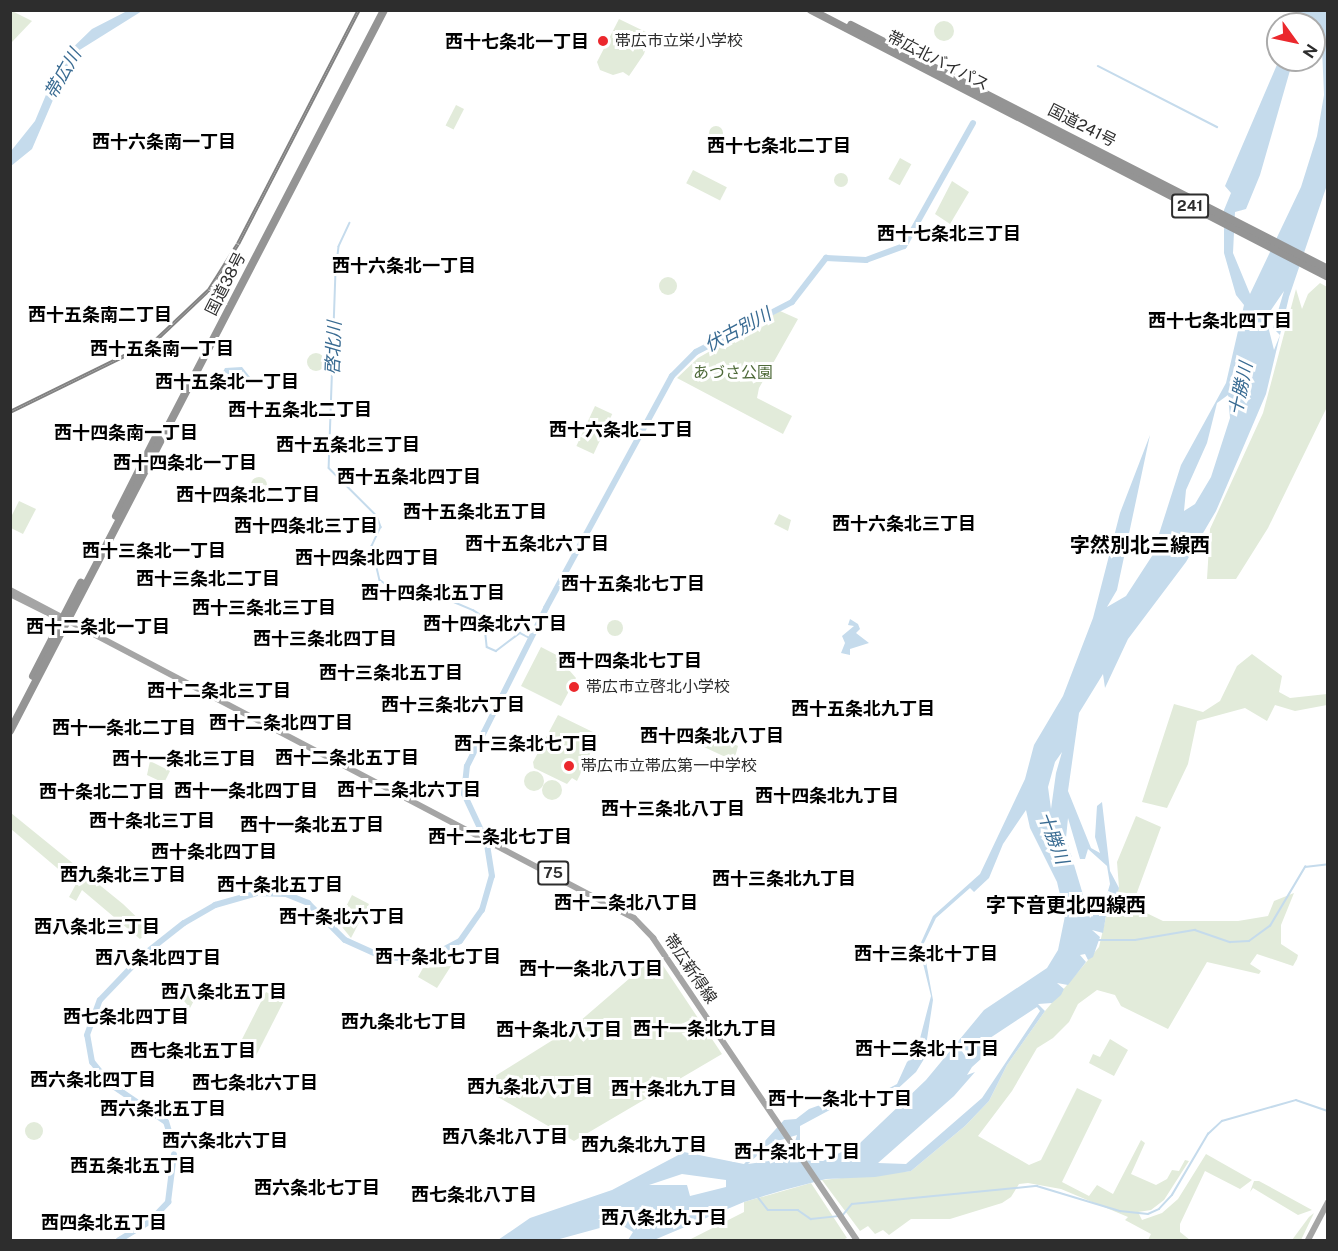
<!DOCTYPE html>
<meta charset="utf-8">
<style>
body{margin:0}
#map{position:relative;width:1338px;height:1251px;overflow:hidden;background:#fff;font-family:"Public Sans","Noto Sans JP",sans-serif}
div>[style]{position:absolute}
.green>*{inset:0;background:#e2ebda;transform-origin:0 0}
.round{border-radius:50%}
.water>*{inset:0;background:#c5dbec}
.stream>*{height:1.5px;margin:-0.75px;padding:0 0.75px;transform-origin:0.75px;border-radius:0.75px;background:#c5dbec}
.river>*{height:6px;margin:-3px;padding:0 3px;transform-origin:3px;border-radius:3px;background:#c5dbec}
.major>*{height:6px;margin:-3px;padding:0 3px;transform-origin:3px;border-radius:3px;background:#a5a5a5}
.highway>*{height:8px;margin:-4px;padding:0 4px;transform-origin:4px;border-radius:4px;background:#949494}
.rail>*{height:4px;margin-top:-2px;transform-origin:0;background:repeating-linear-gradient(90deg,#fff 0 4.5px,#828282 0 9px);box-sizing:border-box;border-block:2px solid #828282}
.dots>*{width:16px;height:16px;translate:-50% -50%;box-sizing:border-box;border:3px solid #fff;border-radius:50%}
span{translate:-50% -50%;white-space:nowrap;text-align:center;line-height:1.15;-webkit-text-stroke:6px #fff;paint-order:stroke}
.shield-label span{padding:2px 4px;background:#fff;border:2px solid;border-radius:4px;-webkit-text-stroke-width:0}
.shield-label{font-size:15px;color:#2d2d2d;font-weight:700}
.poi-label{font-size:16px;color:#2d2d2d}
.left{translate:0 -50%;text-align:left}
.street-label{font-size:16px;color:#2d2d2d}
.park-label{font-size:16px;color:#4e6a39}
.neighbourhood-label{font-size:18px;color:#000;font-weight:700}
.water-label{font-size:18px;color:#396b92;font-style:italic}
.quarter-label{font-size:20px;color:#000;font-weight:700}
.frame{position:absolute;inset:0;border:12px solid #2d2d2d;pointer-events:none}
.north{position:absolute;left:1266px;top:12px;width:60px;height:60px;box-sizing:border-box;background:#fff;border:2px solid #ababab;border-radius:50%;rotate:123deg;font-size:16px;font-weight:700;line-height:24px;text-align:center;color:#2d2d2d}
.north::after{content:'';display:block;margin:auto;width:21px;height:27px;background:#eb282d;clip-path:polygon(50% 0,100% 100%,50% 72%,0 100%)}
</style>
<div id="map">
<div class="green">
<i style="clip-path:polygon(12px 11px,32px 21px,11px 43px,10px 11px)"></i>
<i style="clip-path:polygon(619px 19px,650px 34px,644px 54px,629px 76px,623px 72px,613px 75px,600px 70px,597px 62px)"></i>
<i class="round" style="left:934px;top:21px;width:20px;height:20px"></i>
<i style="left:456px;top:105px;width:9px;height:23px;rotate:27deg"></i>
<i class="round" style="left:709px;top:126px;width:14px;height:14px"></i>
<i style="left:900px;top:158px;width:13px;height:24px;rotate:29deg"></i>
<i style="left:693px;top:170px;width:38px;height:15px;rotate:27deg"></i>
<i class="round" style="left:834px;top:173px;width:14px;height:14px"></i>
<i style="clip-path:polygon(952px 181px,969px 192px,950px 224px,935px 214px)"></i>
<i class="round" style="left:659px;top:277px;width:18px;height:18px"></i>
<i style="clip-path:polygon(1320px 283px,1327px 287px,1327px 407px,1268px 528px,1236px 579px,1207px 579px,1210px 529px,1263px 413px,1296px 289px,1302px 309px,1308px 294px)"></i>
<i style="clip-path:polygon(780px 311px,798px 319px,759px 388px,757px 398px,792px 416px,783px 434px,677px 378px,698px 358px)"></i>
<i class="round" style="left:307px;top:353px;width:18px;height:18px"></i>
<i style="left:595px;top:406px;width:19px;height:44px;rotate:25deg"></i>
<i class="round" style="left:251px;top:477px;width:16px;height:16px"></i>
<i style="clip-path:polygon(19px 501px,36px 509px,23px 534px,11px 528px,11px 517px)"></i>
<i style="clip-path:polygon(779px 514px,791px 520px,788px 531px,774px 524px)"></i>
<i class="round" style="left:607px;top:620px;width:16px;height:16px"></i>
<i style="clip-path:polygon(541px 647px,572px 663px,569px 670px,576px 678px,561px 706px,521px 686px)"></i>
<i style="clip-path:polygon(1252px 654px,1282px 676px,1279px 692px,1290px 698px,1327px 694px,1327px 705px,1295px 711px,1275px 705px,1267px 721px,1245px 708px,1197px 721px,1188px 764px,1167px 808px,1142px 802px,1174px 704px,1203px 712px,1220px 701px,1237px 666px)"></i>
<i style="clip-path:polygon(558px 715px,599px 735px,577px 781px,572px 778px,567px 784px,534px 768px,533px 762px)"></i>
<i style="clip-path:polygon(713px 734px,738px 746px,734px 761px,704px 747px)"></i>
<i style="clip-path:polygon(150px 761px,170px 771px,164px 783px,147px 775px)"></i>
<i class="round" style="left:524px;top:771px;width:20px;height:20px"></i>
<i class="round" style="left:542px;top:780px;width:20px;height:20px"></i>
<i style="clip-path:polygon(11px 813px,123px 904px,150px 930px,140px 939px,82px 890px,76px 901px,69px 897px,76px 884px,11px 829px)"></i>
<i style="clip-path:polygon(1136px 816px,1161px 827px,1132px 906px,1163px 921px,1238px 921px,1268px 916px,1274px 901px,1294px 893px,1281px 925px,1281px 944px,1298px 955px,1297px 959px,1293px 966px,1257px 954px,1250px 964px,1261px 971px,1259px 974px,1207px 962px,1168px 1029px,1121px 1006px,1115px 995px,1097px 990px,1078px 1004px,1069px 1022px,1053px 1038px,1037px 1048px,1012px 1091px,978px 1136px,1029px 1165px,1041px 1160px,1077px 1088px,1102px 1100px,1062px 1182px,1089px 1196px,1097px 1185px,1113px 1194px,1141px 1140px,1145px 1143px,1131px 1174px,1156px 1185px,1167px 1179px,1172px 1170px,1179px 1171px,1185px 1160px,1189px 1161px,1164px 1200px,1151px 1210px,1138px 1212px,1142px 1220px,1162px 1213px,1178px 1199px,1206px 1154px,1252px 1180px,1240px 1189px,1205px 1171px,1180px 1224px,1180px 1232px,1190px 1240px,1148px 1240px,1151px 1234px,1125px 1220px,1128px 1217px,1061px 1189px,1028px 1183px,1019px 1184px,1011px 1197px,1002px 1203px,950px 1219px,911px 1219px,889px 1235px,883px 1230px,875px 1234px,868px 1226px,860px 1231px,822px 1180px,911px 1171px,965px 1126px,989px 1101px,1007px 1065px,1045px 1011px,1099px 947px,1109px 904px,1119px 888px,1117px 862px)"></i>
<i style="clip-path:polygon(352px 895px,369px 904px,351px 938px,338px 922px)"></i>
<i style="clip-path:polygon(652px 959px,660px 961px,722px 1054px,574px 1141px,479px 1086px,572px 1028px)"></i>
<i style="clip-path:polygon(451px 966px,437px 988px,418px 977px,423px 968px)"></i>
<i style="clip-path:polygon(192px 985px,198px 993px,190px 1008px,184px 1001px)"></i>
<i style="left:266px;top:992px;width:20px;height:63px;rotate:27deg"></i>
<i style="clip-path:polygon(1110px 1039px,1128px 1050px,1114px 1076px,1089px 1063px,1093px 1054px,1100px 1057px)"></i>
<i class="round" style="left:25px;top:1122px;width:18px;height:18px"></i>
<i style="clip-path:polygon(1254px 1181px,1259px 1181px,1312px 1210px,1298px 1215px,1253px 1188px,1250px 1192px)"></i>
<i style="clip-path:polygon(811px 1183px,847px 1238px,842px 1240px,689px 1240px,744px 1212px,744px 1202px)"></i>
<i style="clip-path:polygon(1314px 1213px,1301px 1240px,1292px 1240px,1309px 1217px)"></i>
</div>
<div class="water">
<i style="clip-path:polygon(129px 10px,142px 11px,78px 51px,68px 65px,32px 149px,11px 166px,11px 151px,35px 121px,61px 59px,92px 29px)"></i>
<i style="clip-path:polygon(evenodd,1298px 11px,1327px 11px,1327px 185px,1289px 297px,1266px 394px,1216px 511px,1186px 562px,1128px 639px,1105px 688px,1103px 674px,1079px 713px,1068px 791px,1091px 848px,1100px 853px,1095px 837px,1097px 806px,1102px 802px,1110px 871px,1119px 888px,1114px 905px,1103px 907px,1107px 910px,1103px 933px,1092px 930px,1100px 937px,1093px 957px,1088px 960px,1085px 954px,1080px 955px,1086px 962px,1068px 985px,1057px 983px,1064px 989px,1061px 995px,1052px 1003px,1038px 1004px,1045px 1011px,1007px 1065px,989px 1101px,965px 1126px,911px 1171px,875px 1177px,826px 1179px,784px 1190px,744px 1202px,654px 1240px,628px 1240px,633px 1232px,618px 1223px,556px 1240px,498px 1240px,530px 1218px,612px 1190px,684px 1152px,744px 1164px,784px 1120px,796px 1119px,809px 1109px,842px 1097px,882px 1092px,897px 1084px,907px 1062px,916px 1054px,931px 996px,919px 947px,933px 916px,980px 874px,1025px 779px,1034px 745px,1063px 696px,1093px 618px,1120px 513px,1150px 435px,1117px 590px,1107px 607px,1126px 596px,1152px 556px,1181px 465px,1226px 383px,1244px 305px,1236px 295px,1224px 253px,1224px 210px,1231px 193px,1225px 186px,1279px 60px,1293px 60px,1260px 175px,1246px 209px,1235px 212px,1233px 253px,1250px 294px,1301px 187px,1317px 136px,1324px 95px,1322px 48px,1314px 47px,1314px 24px,1293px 24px,1298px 11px,1284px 291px,1273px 328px,1280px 335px,1274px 350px,1269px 330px,1271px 310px,1284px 291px,1298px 11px,1228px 395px,1230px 418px,1211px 477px,1195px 504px,1184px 511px,1186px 490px,1207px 443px,1217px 403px,1228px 395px,1298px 11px,1062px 752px,1056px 773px,1051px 809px,1048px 787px,1055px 762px,1062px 752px,1298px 11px,1026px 810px,1030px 828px,1057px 882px,1065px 916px,1058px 950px,1047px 968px,984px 1010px,926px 1080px,860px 1143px,823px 1161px,792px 1160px,800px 1142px,800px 1126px,839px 1105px,893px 1093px,916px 1072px,924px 1059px,933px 1000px,923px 945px,936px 918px,970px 888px,974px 892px,989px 878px,1003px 844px,1026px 810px,1298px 11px,1068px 818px,1080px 859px,1085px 859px,1088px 849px,1107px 866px,1110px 884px,1105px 901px,1090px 918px,1066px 838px,1068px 818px,1298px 11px,1037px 1007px,1040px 1011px,982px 1098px,906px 1164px,878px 1163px,954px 1096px,975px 1072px,967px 1075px,972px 1067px,992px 1049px,995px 1041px,990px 1038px,1037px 1007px,1298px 11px,797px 1135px,790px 1158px,748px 1164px,771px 1143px,797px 1135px,1298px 11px,682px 1174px,726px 1180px,726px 1187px,690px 1196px,687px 1185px,649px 1185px,682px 1174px)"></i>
<i style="clip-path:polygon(242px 367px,250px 377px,247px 385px,222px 374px,225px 368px)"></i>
<i style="clip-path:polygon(850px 619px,858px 624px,860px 629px,856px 633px,869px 643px,850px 649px,850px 655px,841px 653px,845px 643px,842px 636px,854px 626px,848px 625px)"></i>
</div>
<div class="stream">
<i style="left:1098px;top:66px;width:134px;rotate:27.1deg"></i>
<i style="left:350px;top:223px;width:26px;rotate:115deg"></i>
<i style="left:339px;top:247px;width:24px;rotate:97deg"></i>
<i style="left:336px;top:271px;width:197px;rotate:92deg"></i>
<i style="left:329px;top:468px;width:68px;rotate:45deg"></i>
<i style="left:377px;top:516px;width:12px;rotate:70deg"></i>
<i style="left:381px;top:527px;width:21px;rotate:115deg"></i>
<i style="left:372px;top:546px;width:35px;rotate:77deg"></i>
<i style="left:380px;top:580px;width:22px;rotate:34deg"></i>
<i style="left:398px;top:592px;width:57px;rotate:10.1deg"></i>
<i style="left:454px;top:602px;width:21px;rotate:23deg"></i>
<i style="left:473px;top:610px;width:13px;rotate:32deg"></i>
<i style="left:484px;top:617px;width:30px;rotate:84deg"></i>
<i style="left:487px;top:647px;width:10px;rotate:24deg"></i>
<i style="left:496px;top:651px;width:30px;rotate:-37deg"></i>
<i style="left:520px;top:633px;width:13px;rotate:27deg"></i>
<i style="left:1098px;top:940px;width:37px"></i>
<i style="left:1135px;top:940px;width:61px;rotate:-9.5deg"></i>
<i style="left:1195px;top:930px;width:37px;rotate:19deg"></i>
<i style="left:1230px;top:942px;width:19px;rotate:-3deg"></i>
<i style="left:1249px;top:941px;width:26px;rotate:-36deg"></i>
<i style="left:1270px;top:926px;width:69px;rotate:-59.3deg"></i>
<i style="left:1305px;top:867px;width:23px;rotate:-7deg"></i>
<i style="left:758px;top:1197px;width:16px;rotate:52deg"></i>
<i style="left:768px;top:1210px;width:30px"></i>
<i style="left:798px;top:1210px;width:16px;rotate:35deg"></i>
<i style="left:811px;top:1219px;width:27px;rotate:-6deg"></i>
<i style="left:843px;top:1215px;width:14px;rotate:-51deg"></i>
<i style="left:852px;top:1204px;width:186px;rotate:-5.6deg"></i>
<i style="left:1037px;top:1186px;width:87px;rotate:16.8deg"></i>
<i style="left:1120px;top:1211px;width:28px;rotate:6deg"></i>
<i style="left:1148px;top:1214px;width:12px;rotate:-24deg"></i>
<i style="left:1159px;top:1209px;width:19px;rotate:-47deg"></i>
<i style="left:1172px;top:1195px;width:71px;rotate:-59.5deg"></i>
<i style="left:1208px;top:1134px;width:19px;rotate:-43deg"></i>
<i style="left:1222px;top:1121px;width:77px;rotate:-15.8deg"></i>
<i style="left:1296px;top:1100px;width:34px;rotate:19deg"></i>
</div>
<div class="river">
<i style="left:171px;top:1138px;width:17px;rotate:-107deg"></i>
<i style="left:166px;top:1122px;width:68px;rotate:-145.8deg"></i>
<i style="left:110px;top:1084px;width:28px;rotate:-129deg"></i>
<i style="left:92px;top:1062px;width:27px;rotate:-100deg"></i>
<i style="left:87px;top:1035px;width:37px;rotate:-70deg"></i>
<i style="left:100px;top:1000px;width:61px;rotate:-46.3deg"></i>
<i style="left:142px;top:956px;width:53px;rotate:-38.2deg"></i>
<i style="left:184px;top:923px;width:36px;rotate:-30deg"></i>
<i style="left:215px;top:905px;width:44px;rotate:-15.9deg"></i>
<i style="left:257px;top:893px;width:29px;rotate:2deg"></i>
<i style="left:286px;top:894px;width:24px;rotate:22deg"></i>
<i style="left:308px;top:903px;width:52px;rotate:45deg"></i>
<i style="left:345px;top:940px;width:42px;rotate:24.1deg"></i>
<i style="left:383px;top:957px;width:43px;rotate:2.7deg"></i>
<i style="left:426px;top:959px;width:38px;rotate:-28deg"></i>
<i style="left:460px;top:941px;width:38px;rotate:-55deg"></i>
<i style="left:482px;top:910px;width:35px;rotate:-74deg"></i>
<i style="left:492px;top:876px;width:33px;rotate:-99deg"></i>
<i style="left:487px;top:843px;width:54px;rotate:-115.1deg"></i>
<i style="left:464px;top:794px;width:28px;rotate:-84deg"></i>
<i style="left:467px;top:766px;width:177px;rotate:-63.4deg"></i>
<i style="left:546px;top:608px;width:264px;rotate:-61.5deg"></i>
<i style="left:672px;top:376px;width:34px;rotate:-45deg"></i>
<i style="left:696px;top:352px;width:108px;rotate:-27.5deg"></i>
<i style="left:792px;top:302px;width:56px;rotate:-52.3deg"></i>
<i style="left:826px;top:258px;width:40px;rotate:2.9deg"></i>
<i style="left:866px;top:260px;width:40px;rotate:-20.2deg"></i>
<i style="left:904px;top:246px;width:141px;rotate:-60.7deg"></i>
<i style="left:119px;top:1240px;width:35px;rotate:-31deg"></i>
<i style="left:149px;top:1222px;width:28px;rotate:-46deg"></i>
<i style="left:168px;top:1202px;width:48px;rotate:-82.9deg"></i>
</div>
<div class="major">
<i style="left:10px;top:590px;width:705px;rotate:27.73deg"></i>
<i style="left:634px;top:918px;width:28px;rotate:46deg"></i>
<i style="left:653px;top:938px;width:364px;rotate:56deg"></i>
<i style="left:14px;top:596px;width:56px;rotate:26.6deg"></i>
<i style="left:1308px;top:1240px;width:43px;rotate:-62.2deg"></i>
</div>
<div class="highway">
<i style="left:811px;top:10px;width:582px;rotate:27.31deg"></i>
<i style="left:851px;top:25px;width:536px;rotate:27.09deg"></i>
<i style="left:116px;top:516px;width:93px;rotate:-63.2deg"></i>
<i style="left:33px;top:676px;width:105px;rotate:-62.7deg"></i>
<i style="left:10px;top:731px;width:812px;rotate:-62.58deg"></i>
</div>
<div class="rail">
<i style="left:10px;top:412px;width:161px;rotate:-26.1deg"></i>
<i style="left:155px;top:341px;width:74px;rotate:-43.4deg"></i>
<i style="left:209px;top:290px;width:54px;rotate:-57.8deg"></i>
<i style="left:238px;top:244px;width:263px;rotate:-62.7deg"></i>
</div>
<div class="dots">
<i style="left:603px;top:41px;background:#eb282d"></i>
<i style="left:574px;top:687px;background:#eb282d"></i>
<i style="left:569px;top:766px;background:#eb282d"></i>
</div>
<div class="shield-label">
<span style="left:1190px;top:206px">241</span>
<span style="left:553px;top:873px">75</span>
</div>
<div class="poi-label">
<span class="left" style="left:615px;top:41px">帯広市立栄小学校</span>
<span class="left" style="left:586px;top:687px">帯広市立啓北小学校</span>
<span class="left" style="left:581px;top:766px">帯広市立帯広第一中学校</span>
</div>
<div class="street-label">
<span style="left:938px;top:61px;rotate:27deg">帯広北バイパス</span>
<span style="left:1082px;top:126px;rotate:27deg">国道241号</span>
<span style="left:226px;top:284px;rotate:-63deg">国道38号</span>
<span style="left:690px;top:969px;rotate:56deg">帯広新得線</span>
</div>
<div class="park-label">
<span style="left:733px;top:373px">あづさ公園</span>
</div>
<div class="neighbourhood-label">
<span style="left:517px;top:42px">西十七条北一丁目</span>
<span style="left:164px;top:142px">西十六条南一丁目</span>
<span style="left:779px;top:146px">西十七条北二丁目</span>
<span style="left:949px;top:234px">西十七条北三丁目</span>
<span style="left:404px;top:266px">西十六条北一丁目</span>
<span style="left:100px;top:315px">西十五条南二丁目</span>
<span style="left:1220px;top:321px">西十七条北四丁目</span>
<span style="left:162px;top:349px">西十五条南一丁目</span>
<span style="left:227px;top:382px">西十五条北一丁目</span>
<span style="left:300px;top:410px">西十五条北二丁目</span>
<span style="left:621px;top:430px">西十六条北二丁目</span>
<span style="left:126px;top:433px">西十四条南一丁目</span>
<span style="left:348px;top:445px">西十五条北三丁目</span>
<span style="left:185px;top:463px">西十四条北一丁目</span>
<span style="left:409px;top:477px">西十五条北四丁目</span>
<span style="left:248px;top:495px">西十四条北二丁目</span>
<span style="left:475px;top:512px">西十五条北五丁目</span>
<span style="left:904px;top:524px">西十六条北三丁目</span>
<span style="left:306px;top:526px">西十四条北三丁目</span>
<span style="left:537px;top:544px">西十五条北六丁目</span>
<span style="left:154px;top:551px">西十三条北一丁目</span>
<span style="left:367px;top:558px">西十四条北四丁目</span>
<span style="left:208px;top:579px">西十三条北二丁目</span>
<span style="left:633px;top:584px">西十五条北七丁目</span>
<span style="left:433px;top:593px">西十四条北五丁目</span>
<span style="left:264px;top:608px">西十三条北三丁目</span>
<span style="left:495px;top:624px">西十四条北六丁目</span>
<span style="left:98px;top:627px">西十二条北一丁目</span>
<span style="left:325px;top:639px">西十三条北四丁目</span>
<span style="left:630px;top:661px">西十四条北七丁目</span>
<span style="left:391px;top:673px">西十三条北五丁目</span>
<span style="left:219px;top:691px">西十二条北三丁目</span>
<span style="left:453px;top:705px">西十三条北六丁目</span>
<span style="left:863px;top:709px">西十五条北九丁目</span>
<span style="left:281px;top:723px">西十二条北四丁目</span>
<span style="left:124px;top:728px">西十一条北二丁目</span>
<span style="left:712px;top:736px">西十四条北八丁目</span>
<span style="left:526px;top:744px">西十三条北七丁目</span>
<span style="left:347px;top:758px">西十二条北五丁目</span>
<span style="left:184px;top:759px">西十一条北三丁目</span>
<span style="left:409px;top:790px">西十二条北六丁目</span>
<span style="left:246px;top:791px">西十一条北四丁目</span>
<span style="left:102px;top:792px">西十条北二丁目</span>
<span style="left:827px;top:796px">西十四条北九丁目</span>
<span style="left:673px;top:809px">西十三条北八丁目</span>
<span style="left:152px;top:821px">西十条北三丁目</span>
<span style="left:312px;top:825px">西十一条北五丁目</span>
<span style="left:500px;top:837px">西十二条北七丁目</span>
<span style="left:214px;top:852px">西十条北四丁目</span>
<span style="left:123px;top:875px">西九条北三丁目</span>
<span style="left:784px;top:879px">西十三条北九丁目</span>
<span style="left:280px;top:885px">西十条北五丁目</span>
<span style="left:626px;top:903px">西十二条北八丁目</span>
<span style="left:342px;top:917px">西十条北六丁目</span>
<span style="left:97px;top:927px">西八条北三丁目</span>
<span style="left:926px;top:954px">西十三条北十丁目</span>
<span style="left:438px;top:957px">西十条北七丁目</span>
<span style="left:158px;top:958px">西八条北四丁目</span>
<span style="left:591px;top:969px">西十一条北八丁目</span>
<span style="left:224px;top:992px">西八条北五丁目</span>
<span style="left:126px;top:1017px">西七条北四丁目</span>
<span style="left:404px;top:1022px">西九条北七丁目</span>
<span style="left:705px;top:1029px">西十一条北九丁目</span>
<span style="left:559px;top:1030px">西十条北八丁目</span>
<span style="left:927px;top:1049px">西十二条北十丁目</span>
<span style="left:193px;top:1051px">西七条北五丁目</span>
<span style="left:93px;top:1080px">西六条北四丁目</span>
<span style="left:255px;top:1083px">西七条北六丁目</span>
<span style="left:530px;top:1087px">西九条北八丁目</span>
<span style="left:674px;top:1089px">西十条北九丁目</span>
<span style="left:840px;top:1099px">西十一条北十丁目</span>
<span style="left:163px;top:1109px">西六条北五丁目</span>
<span style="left:505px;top:1137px">西八条北八丁目</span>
<span style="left:225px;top:1141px">西六条北六丁目</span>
<span style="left:644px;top:1145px">西九条北九丁目</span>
<span style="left:797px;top:1152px">西十条北十丁目</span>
<span style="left:133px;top:1166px">西五条北五丁目</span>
<span style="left:317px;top:1188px">西六条北七丁目</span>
<span style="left:474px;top:1195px">西七条北八丁目</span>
<span style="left:664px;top:1218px">西八条北九丁目</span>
<span style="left:104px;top:1223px">西四条北五丁目</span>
</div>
<div class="water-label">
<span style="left:63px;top:74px;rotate:-60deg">帯広川</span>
<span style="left:738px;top:330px;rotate:-28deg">伏古別川</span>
<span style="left:334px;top:348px;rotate:-88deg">啓北川</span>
<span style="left:1241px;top:389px;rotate:-78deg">十勝川</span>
<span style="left:1053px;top:838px;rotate:69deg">十勝川</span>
</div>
<div class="quarter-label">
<span style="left:1140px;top:545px">字然別北三線西</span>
<span style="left:1066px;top:905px">字下音更北四線西</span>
</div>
<div class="frame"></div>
<div class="north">N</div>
</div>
